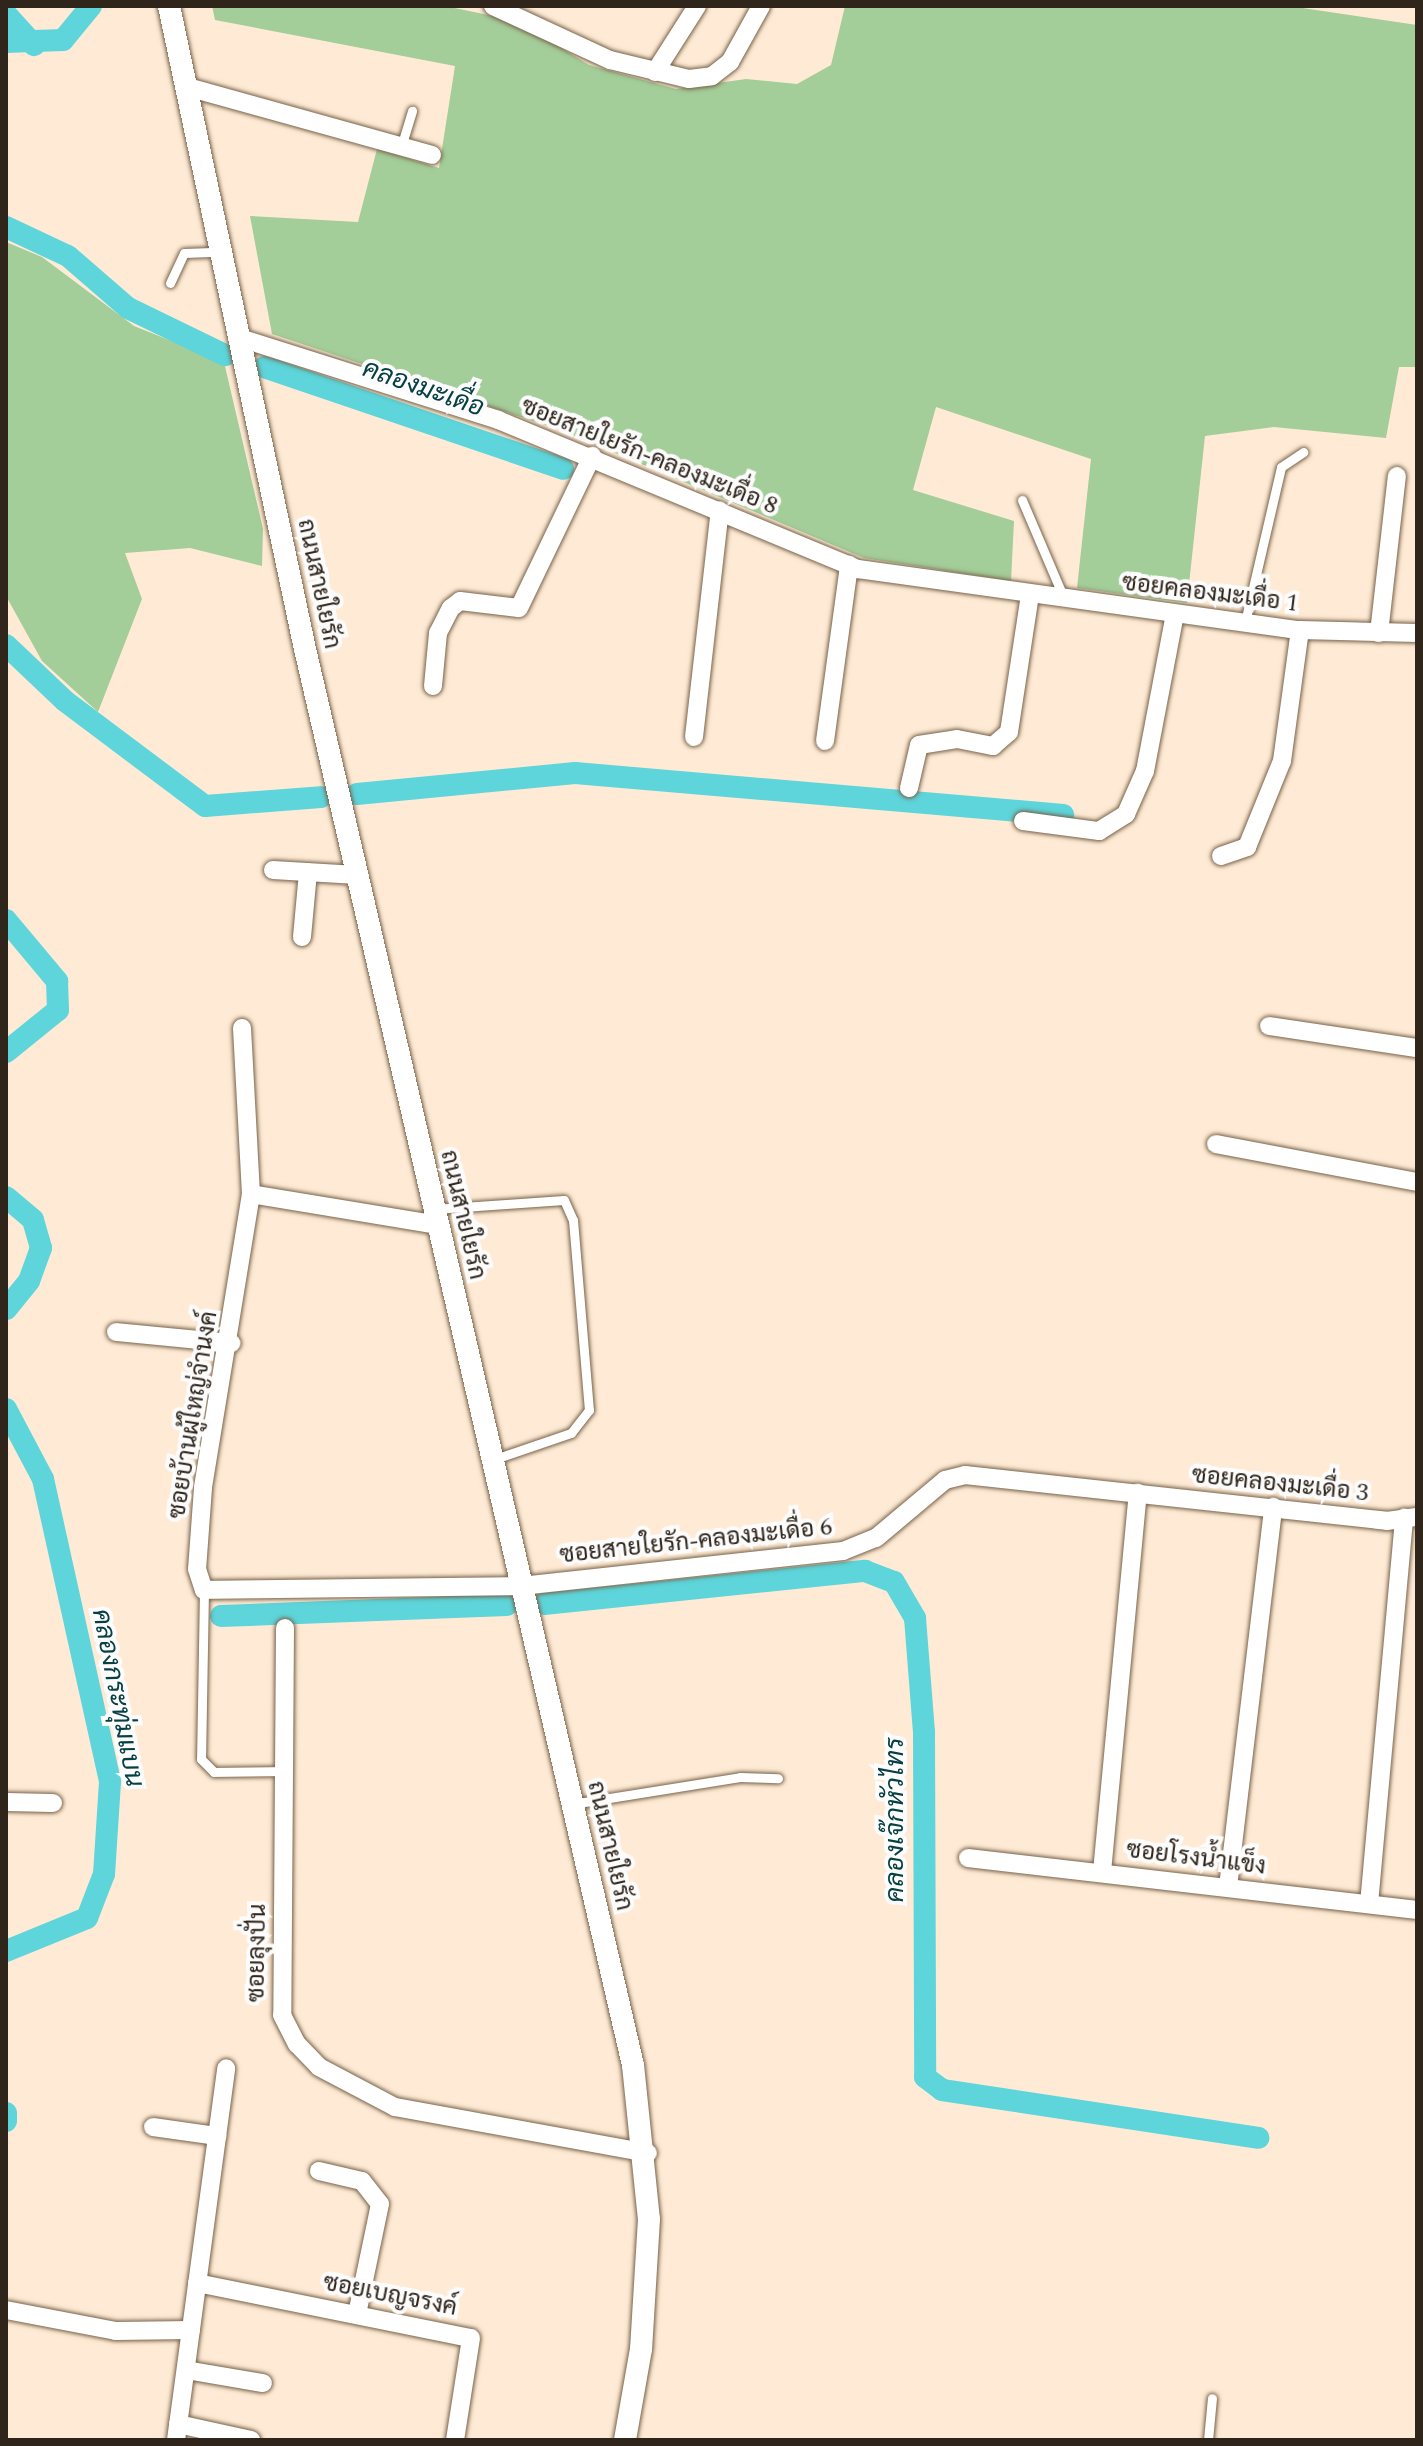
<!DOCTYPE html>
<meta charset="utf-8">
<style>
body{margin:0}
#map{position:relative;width:1423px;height:2446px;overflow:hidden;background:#ffebd5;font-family:Spectral,Sarabun,serif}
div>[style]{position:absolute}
.green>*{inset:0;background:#a3cd99}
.canal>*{height:22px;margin:-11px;padding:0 11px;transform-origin:11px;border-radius:11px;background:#5dd5da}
.roads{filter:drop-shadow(0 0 2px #776149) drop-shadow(0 0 2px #776149)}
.service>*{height:9px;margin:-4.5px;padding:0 4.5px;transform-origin:4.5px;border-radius:4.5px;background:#fff}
.minor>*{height:18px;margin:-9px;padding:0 9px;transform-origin:9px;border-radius:9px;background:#fff}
.tertiary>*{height:22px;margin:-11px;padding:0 11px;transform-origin:11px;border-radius:11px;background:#fff}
span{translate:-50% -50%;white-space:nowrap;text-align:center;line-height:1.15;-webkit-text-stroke:8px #fcfcfc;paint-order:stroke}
.street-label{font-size:24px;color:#2f251b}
.water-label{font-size:26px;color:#064043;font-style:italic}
.frame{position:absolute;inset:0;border:8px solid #2f251b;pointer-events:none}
</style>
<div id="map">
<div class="green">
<i style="clip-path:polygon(212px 6px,445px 6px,517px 21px,589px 65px,676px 89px,746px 79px,797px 84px,831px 65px,845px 6px,1289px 6px,1417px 25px,1417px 367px,1399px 367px,1386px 438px,1274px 427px,1205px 436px,1187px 603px,1077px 588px,1091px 459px,936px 407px,913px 490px,1014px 521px,1011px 581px,864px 558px,563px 431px,272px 334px,250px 216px,358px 222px,377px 149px,439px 168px,455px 66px,215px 20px)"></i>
<i style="clip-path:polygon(6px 242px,42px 257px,134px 326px,224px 362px,263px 529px,262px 566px,190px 548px,125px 553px,142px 599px,98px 712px,42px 661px,6px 596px)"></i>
</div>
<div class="canal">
<i style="left:6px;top:14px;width:42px;rotate:47.9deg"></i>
<i style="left:6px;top:42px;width:57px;rotate:-2deg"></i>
<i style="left:63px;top:40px;width:44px;rotate:-50.5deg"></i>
<i style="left:6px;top:227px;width:68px;rotate:25.1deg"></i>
<i style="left:68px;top:256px;width:79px;rotate:40.9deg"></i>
<i style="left:128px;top:308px;width:108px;rotate:25.9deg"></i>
<i style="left:264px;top:367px;width:316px;rotate:18.8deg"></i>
<i style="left:6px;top:645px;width:81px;rotate:43.5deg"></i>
<i style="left:65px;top:701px;width:175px;rotate:36.9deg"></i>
<i style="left:205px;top:806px;width:116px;rotate:-4.4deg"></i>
<i style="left:357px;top:794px;width:219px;rotate:-5.5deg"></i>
<i style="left:575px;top:773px;width:490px;rotate:4.9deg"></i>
<i style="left:6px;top:920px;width:80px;rotate:50.1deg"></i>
<i style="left:57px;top:981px;width:29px;rotate:88deg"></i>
<i style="left:58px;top:1010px;width:67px;rotate:141.1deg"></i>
<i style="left:6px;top:1197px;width:35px;rotate:40deg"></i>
<i style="left:33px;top:1220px;width:29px;rotate:74deg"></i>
<i style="left:41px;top:1248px;width:35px;rotate:110deg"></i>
<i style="left:29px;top:1281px;width:36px;rotate:129deg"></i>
<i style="left:6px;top:1409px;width:79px;rotate:62.1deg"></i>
<i style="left:43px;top:1479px;width:310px;rotate:77.5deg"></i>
<i style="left:110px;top:1782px;width:92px;rotate:93.7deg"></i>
<i style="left:104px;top:1874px;width:47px;rotate:111.1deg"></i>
<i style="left:87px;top:1918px;width:87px;rotate:157.8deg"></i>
<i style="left:544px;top:1604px;width:323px;rotate:-5.9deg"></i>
<i style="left:865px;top:1571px;width:31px;rotate:21deg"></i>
<i style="left:894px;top:1582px;width:42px;rotate:59.7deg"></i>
<i style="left:915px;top:1618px;width:114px;rotate:85.5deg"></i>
<i style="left:924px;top:1732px;width:345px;rotate:89.8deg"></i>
<i style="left:925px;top:2077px;width:21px;rotate:37deg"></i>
<i style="left:942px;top:2090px;width:320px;rotate:8.6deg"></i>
<i style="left:221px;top:1616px;width:286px;rotate:-2.2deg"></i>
<i style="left:6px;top:2113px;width:8px;rotate:90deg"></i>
</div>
<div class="roads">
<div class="service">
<i style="left:401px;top:147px;width:38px;rotate:-73deg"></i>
<i style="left:170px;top:283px;width:33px;rotate:-65deg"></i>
<i style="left:184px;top:253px;width:35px;rotate:-2deg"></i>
<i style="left:1022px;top:500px;width:104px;rotate:66.9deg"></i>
<i style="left:1245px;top:622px;width:159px;rotate:-76.9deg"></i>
<i style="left:1281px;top:467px;width:27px;rotate:-34deg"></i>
<i style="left:434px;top:1209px;width:130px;rotate:-4deg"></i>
<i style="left:564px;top:1200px;width:22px;rotate:66deg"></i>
<i style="left:573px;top:1220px;width:191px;rotate:85.2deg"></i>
<i style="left:589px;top:1410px;width:29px;rotate:128deg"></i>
<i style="left:571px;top:1433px;width:83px;rotate:161.1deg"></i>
<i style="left:204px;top:1590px;width:169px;rotate:91deg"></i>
<i style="left:201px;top:1759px;width:18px;rotate:45deg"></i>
<i style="left:214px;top:1772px;width:70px;rotate:-0.8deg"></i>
<i style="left:572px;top:1804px;width:170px;rotate:-9.1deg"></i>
<i style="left:740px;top:1777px;width:38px;rotate:2deg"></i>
<i style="left:1208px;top:2440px;width:42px;rotate:-84.6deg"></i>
</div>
<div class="minor">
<i style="left:493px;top:6px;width:129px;rotate:24.8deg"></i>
<i style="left:610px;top:60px;width:81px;rotate:13.5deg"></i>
<i style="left:689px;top:79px;width:23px;rotate:-7deg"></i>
<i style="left:712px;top:76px;width:23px;rotate:-38deg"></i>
<i style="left:730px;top:62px;width:64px;rotate:-61deg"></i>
<i style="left:655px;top:72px;width:78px;rotate:-57.5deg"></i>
<i style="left:191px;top:88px;width:250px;rotate:15.5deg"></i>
<i style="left:240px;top:338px;width:271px;rotate:17.6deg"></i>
<i style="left:498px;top:420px;width:390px;rotate:22.5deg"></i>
<i style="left:858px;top:569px;width:446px;rotate:7.9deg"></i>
<i style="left:1300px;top:630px;width:117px;rotate:1.5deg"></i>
<i style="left:1379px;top:633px;width:158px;rotate:-83.5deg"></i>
<i style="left:433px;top:686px;width:53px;rotate:-84.6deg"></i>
<i style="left:438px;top:633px;width:28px;rotate:-63deg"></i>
<i style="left:451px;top:608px;width:11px;rotate:-38deg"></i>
<i style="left:460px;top:601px;width:59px;rotate:6.8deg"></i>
<i style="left:519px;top:608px;width:169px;rotate:-64.3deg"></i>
<i style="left:694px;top:737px;width:228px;rotate:-83.5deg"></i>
<i style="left:825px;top:741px;width:178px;rotate:-82.2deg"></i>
<i style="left:909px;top:788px;width:44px;rotate:-76.9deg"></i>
<i style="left:919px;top:745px;width:38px;rotate:-9deg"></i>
<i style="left:957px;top:739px;width:37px;rotate:11deg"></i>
<i style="left:993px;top:746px;width:21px;rotate:-41deg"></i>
<i style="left:1009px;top:732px;width:139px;rotate:-81.3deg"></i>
<i style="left:1023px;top:821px;width:77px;rotate:7.5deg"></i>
<i style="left:1099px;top:831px;width:32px;rotate:-32deg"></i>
<i style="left:1126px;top:814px;width:47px;rotate:-66.2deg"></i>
<i style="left:1145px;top:771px;width:160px;rotate:-79.2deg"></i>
<i style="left:1221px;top:856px;width:28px;rotate:-19deg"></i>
<i style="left:1247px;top:847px;width:93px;rotate:-67.9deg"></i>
<i style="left:1282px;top:761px;width:132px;rotate:-82.2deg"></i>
<i style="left:273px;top:870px;width:84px;rotate:3.4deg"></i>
<i style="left:302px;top:937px;width:65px;rotate:-84.7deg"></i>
<i style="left:1269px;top:1026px;width:150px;rotate:8.5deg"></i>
<i style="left:242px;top:1028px;width:166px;rotate:86.9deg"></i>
<i style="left:251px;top:1194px;width:298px;rotate:99.3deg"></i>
<i style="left:203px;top:1488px;width:81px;rotate:94.2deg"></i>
<i style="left:197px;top:1569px;width:22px;rotate:72deg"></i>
<i style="left:204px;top:1590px;width:317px;rotate:-0.7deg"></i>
<i style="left:521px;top:1586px;width:324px;rotate:-6.2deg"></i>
<i style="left:843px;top:1551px;width:35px;rotate:-22deg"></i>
<i style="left:876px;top:1538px;width:90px;rotate:-40deg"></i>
<i style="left:945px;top:1480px;width:21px;rotate:-14deg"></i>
<i style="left:965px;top:1475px;width:424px;rotate:6.2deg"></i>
<i style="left:1387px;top:1521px;width:30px;rotate:-8deg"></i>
<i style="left:1216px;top:1144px;width:205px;rotate:10.7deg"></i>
<i style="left:251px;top:1194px;width:190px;rotate:9.4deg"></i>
<i style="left:116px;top:1332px;width:116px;rotate:5.5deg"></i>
<i style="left:285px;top:1628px;width:387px;rotate:90.4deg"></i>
<i style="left:282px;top:2015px;width:33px;rotate:63deg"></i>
<i style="left:297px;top:2044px;width:32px;rotate:46deg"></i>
<i style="left:319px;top:2067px;width:86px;rotate:27.8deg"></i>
<i style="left:395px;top:2107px;width:257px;rotate:10.3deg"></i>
<i style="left:6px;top:1802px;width:47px;rotate:1.2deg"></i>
<i style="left:968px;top:1858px;width:452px;rotate:6.6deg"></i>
<i style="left:1102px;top:1872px;width:381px;rotate:-84.6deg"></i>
<i style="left:1228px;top:1887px;width:383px;rotate:-83.2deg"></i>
<i style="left:1369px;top:1904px;width:388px;rotate:-84.8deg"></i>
<i style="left:153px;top:2127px;width:65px;rotate:8deg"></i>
<i style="left:319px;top:2171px;width:44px;rotate:13.1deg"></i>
<i style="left:362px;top:2181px;width:29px;rotate:52deg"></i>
<i style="left:380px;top:2204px;width:112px;rotate:101.8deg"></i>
<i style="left:197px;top:2283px;width:279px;rotate:11.4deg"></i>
<i style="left:471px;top:2338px;width:103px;rotate:98.9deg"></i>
<i style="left:6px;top:2310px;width:112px;rotate:10.8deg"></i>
<i style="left:116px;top:2331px;width:75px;rotate:-0.8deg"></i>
<i style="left:186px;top:2370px;width:78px;rotate:9.6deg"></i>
<i style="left:178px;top:2424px;width:75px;rotate:12.4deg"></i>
<i style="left:176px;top:2440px;width:375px;rotate:-82.3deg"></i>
</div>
<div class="tertiary">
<i style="left:169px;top:6px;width:657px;rotate:78.06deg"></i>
<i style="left:305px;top:649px;width:1453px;rotate:76.96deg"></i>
<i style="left:633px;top:2065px;width:155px;rotate:84.1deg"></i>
<i style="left:649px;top:2219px;width:130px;rotate:93.5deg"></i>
<i style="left:641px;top:2349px;width:92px;rotate:100deg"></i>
</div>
</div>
<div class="street-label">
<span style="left:649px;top:457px;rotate:22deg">ซอยสายใยรัก-คลองมะเดื่อ 8</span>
<span style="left:318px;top:584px;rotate:78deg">ถนนสายใยรัก</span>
<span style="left:1210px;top:594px;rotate:7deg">ซอยคลองมะเดื่อ 1</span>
<span style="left:462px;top:1215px;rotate:77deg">ถนนสายใยรัก</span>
<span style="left:194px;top:1415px;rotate:-81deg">ซอยบ้านผู้ใหญ่จำนงค์</span>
<span style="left:1280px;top:1485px;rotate:6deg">ซอยคลองมะเดื่อ 3</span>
<span style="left:696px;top:1542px;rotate:-6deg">ซอยสายใยรัก-คลองมะเดื่อ 6</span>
<span style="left:609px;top:1846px;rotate:77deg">ถนนสายใยรัก</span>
<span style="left:1196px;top:1859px;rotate:7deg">ซอยโรงน้ำแข็ง</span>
<span style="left:258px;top:1953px;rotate:-89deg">ซอยลุงปั่น</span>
<span style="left:390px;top:2296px;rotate:11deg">ซอยเบญจรงค์</span>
</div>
<div class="water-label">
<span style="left:423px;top:389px;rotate:19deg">คลองมะเดื่อ</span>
<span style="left:117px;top:1698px;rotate:79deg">คลองกระทุ่มแบน</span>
<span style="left:896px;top:1820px;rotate:-90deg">คลองเจ๊กหัวไทร</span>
</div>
<div class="frame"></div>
</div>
